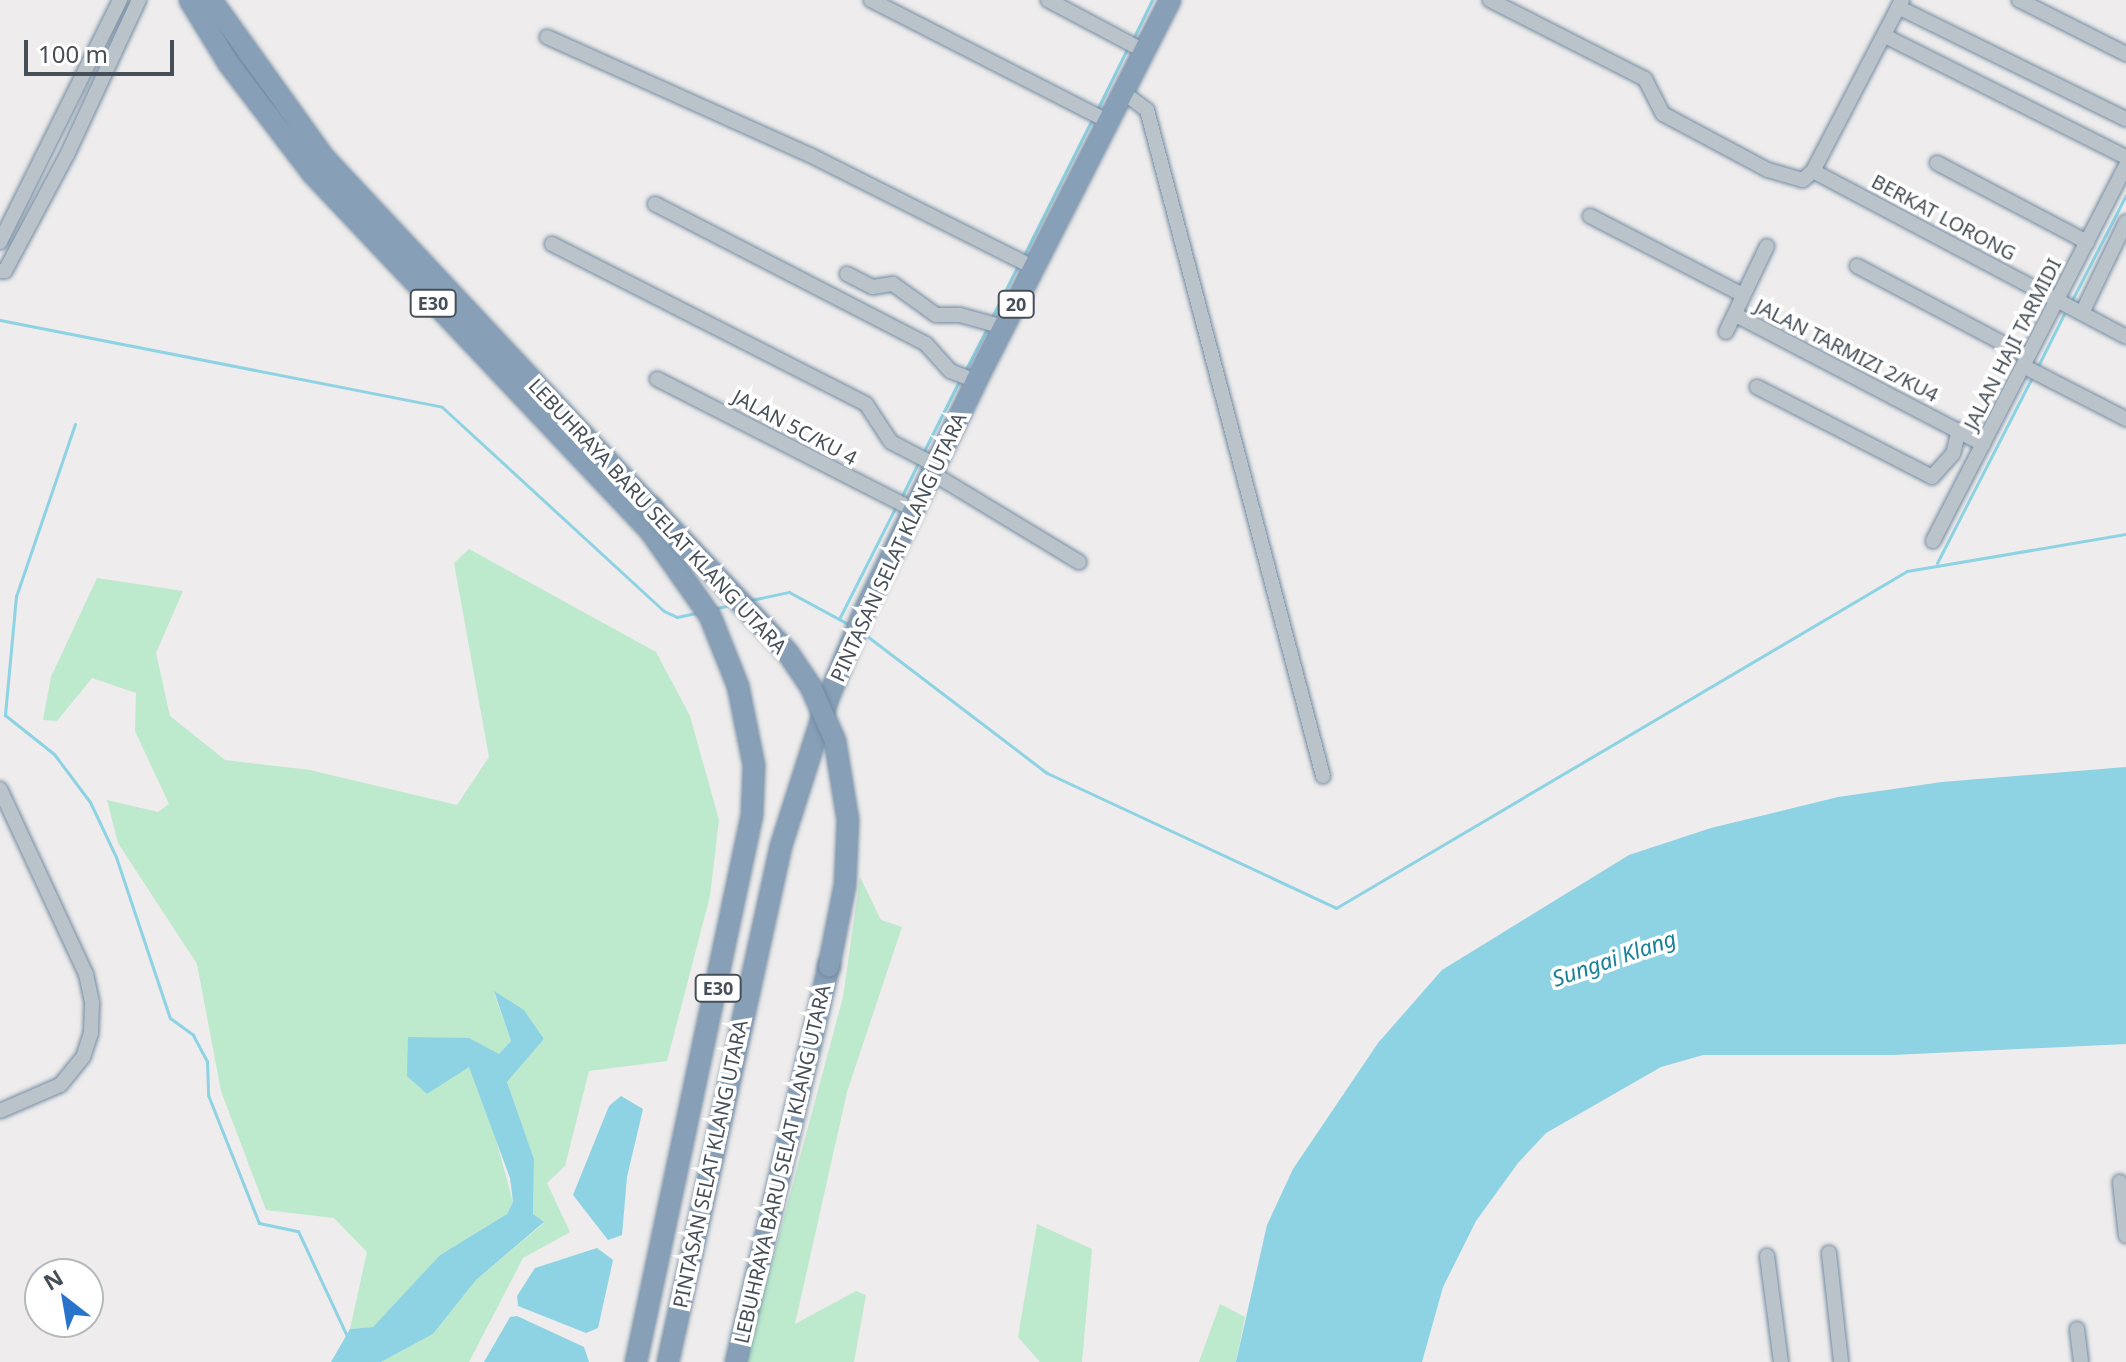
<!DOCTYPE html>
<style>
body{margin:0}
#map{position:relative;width:2126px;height:1362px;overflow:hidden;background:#eeecec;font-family:"Noto Sans",sans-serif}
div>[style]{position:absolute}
.green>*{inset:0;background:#bde9cd}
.water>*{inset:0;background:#8dd3e3}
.stream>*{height:3px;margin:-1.5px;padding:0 1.5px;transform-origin:1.5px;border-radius:1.5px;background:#8dd3e3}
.roads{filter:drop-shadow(0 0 2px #738ba2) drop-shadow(0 0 2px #738ba2)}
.minor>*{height:14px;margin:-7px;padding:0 7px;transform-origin:7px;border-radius:7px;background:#bbc3ca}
.highway>*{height:20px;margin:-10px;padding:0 10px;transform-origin:10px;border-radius:10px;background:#879fb7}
.bridges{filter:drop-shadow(0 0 2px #738ba2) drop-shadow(0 0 2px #738ba2)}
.highway-bridge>*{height:20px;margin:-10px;padding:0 10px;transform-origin:10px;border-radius:10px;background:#879fb7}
span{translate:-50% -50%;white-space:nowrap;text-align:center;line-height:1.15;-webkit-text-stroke:7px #fff;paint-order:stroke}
.shield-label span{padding:2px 6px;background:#fff;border:2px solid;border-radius:6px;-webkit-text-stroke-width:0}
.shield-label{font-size:18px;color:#464f57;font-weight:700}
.street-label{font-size:20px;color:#464f57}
.water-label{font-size:22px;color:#188098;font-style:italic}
.north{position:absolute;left:24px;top:1258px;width:80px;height:80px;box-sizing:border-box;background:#fff;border:2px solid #b5b9bc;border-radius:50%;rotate:329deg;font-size:22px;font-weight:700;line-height:32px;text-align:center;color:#464f57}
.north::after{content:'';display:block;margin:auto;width:28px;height:36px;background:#2974cb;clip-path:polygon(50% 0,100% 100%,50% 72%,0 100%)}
.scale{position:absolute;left:24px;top:40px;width:150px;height:36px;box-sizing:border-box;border:4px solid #464f57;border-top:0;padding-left:10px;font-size:24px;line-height:28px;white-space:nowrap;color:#464f57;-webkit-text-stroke:6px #fff;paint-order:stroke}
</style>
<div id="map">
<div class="green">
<i style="clip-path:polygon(469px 549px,656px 652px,690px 716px,719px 820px,710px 896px,667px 1061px,589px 1071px,565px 1166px,547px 1183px,570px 1232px,523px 1258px,469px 1362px,381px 1362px,433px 1334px,476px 1280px,544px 1223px,533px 1214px,534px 1159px,507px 1082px,544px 1039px,524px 1010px,494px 993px,511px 1041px,498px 1055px,469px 1038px,469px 1067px,488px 1110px,513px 1202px,507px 1214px,440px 1255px,373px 1327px,350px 1329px,367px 1252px,334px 1218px,266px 1210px,221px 1091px,197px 964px,118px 843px,107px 800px,158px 812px,169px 804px,135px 731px,136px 693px,92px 678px,57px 721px,43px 720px,51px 677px,97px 578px,183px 591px,156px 653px,170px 716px,225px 760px,310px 770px,457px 805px,489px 757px,454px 563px)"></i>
<i style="clip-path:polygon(860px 877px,881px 920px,902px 927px,847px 1092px,795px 1324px,856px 1291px,866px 1295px,854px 1362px,745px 1362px,843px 997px)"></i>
<i style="clip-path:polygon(1037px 1224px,1092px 1249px,1082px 1362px,1040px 1362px,1018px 1337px)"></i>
<i style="clip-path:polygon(1220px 1304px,1245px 1317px,1236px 1362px,1199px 1362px)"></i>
</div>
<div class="water">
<i style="clip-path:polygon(2126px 767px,2126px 1044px,1893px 1055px,1703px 1055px,1661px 1067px,1546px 1133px,1518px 1163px,1476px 1221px,1443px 1287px,1422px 1362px,1236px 1362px,1267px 1225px,1293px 1169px,1378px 1043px,1442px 970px,1629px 855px,1711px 828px,1838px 797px,1942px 782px)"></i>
<i style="clip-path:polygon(494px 991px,524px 1010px,544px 1039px,507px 1082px,534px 1159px,533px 1214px,544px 1222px,476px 1280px,433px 1334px,381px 1362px,331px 1362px,350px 1329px,373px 1327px,440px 1255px,507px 1214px,513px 1202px,510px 1178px,469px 1067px,427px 1094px,407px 1076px,408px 1037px,469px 1038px,499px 1054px,511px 1041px)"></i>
<i style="clip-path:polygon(621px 1096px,643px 1109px,627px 1177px,622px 1235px,608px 1240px,573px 1195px,609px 1106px)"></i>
<i style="clip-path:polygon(597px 1248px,613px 1260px,598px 1328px,586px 1333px,518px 1306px,517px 1296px,535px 1268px)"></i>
<i style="clip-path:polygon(517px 1316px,584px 1347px,589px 1362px,484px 1362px,510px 1317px)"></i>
</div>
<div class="stream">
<i style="left:1132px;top:41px;width:46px;rotate:-64deg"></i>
<i style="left:1096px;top:112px;width:72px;rotate:-63.8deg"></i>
<i style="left:1024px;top:255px;width:152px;rotate:-63.4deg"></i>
<i style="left:2071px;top:302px;width:120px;rotate:-62.8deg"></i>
<i style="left:991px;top:319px;width:60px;rotate:-63.4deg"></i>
<i style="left:0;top:320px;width:450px;rotate:11.1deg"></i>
<i style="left:442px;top:407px;width:301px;rotate:42.6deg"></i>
<i style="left:664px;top:611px;width:14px;rotate:25deg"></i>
<i style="left:677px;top:617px;width:19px;rotate:-12deg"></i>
<i style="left:2038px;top:366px;width:58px;rotate:-63.4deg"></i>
<i style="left:964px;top:373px;width:53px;rotate:-62.9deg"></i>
<i style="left:75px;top:424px;width:182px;rotate:108.9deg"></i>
<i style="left:16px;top:596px;width:120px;rotate:95.3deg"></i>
<i style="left:5px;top:715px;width:63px;rotate:38.5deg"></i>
<i style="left:54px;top:754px;width:60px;rotate:53.1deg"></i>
<i style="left:90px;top:802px;width:61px;rotate:64.7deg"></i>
<i style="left:116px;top:857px;width:170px;rotate:71.5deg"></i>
<i style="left:170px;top:1018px;width:29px;rotate:36deg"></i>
<i style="left:193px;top:1035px;width:30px;rotate:62deg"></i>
<i style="left:207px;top:1061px;width:34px;rotate:88deg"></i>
<i style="left:208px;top:1095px;width:138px;rotate:68.3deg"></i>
<i style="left:259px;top:1223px;width:40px;rotate:12deg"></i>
<i style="left:298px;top:1231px;width:116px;rotate:65deg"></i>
<i style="left:922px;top:455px;width:85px;rotate:-63.4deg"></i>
<i style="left:901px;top:498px;width:41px;rotate:-64.1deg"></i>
<i style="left:1937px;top:563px;width:209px;rotate:-62.9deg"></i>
<i style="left:751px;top:600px;width:39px;rotate:-12deg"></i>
<i style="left:789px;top:592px;width:69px;rotate:28.4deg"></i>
<i style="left:716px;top:608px;width:16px;rotate:-11deg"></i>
<i style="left:839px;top:619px;width:124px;rotate:-63.2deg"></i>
<i style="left:863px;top:633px;width:231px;rotate:37.3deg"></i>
<i style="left:1047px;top:773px;width:319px;rotate:25deg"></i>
<i style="left:1336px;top:908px;width:663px;rotate:-30.55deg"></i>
<i style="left:1907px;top:571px;width:222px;rotate:-9.6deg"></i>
</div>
<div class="roads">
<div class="minor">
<i style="left:871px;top:0;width:267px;rotate:27.1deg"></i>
<i style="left:1048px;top:0;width:109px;rotate:28deg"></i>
<i style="left:1490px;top:0;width:174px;rotate:27deg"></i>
<i style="left:1645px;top:79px;width:39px;rotate:63deg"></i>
<i style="left:1663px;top:114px;width:119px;rotate:28.1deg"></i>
<i style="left:1768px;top:170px;width:36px;rotate:16deg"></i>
<i style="left:1803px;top:180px;width:13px;rotate:-42deg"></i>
<i style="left:1813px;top:171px;width:193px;rotate:-62.5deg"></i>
<i style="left:2019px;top:0;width:120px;rotate:26.8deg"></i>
<i style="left:1898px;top:7px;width:254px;rotate:26.2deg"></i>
<i style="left:1885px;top:36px;width:270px;rotate:26.7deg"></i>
<i style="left:547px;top:37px;width:288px;rotate:24.2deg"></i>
<i style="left:810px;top:155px;width:252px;rotate:26.7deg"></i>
<i style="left:1123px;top:92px;width:30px;rotate:37deg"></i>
<i style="left:1147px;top:110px;width:689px;rotate:75.2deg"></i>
<i style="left:1937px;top:163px;width:170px;rotate:27.8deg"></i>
<i style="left:1813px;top:171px;width:354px;rotate:27.9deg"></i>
<i style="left:655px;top:204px;width:305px;rotate:27.3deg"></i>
<i style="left:926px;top:344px;width:36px;rotate:48deg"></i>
<i style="left:950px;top:371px;width:28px;rotate:21deg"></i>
<i style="left:1590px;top:216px;width:172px;rotate:27.3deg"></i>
<i style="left:0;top:242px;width:270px;rotate:-63.6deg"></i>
<i style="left:552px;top:244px;width:352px;rotate:27deg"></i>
<i style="left:866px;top:404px;width:45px;rotate:56.7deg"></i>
<i style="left:891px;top:442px;width:50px;rotate:27.6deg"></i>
<i style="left:1857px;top:266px;width:192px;rotate:27.9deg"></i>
<i style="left:0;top:271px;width:5px"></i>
<i style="left:5px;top:271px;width:132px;rotate:-61.9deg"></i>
<i style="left:67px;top:155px;width:171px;rotate:-65.1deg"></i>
<i style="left:847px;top:274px;width:29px;rotate:27deg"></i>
<i style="left:873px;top:287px;width:20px;rotate:-9deg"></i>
<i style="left:893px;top:284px;width:53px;rotate:35.8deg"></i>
<i style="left:936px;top:315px;width:24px"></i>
<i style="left:960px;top:315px;width:46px;rotate:15.3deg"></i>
<i style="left:2082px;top:313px;width:101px;rotate:-64.2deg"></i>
<i style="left:1736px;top:315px;width:279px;rotate:27.6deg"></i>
<i style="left:1726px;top:332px;width:95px;rotate:-64.5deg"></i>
<i style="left:2023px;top:366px;width:116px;rotate:27.2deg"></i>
<i style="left:657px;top:379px;width:288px;rotate:27deg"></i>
<i style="left:1757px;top:387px;width:197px;rotate:27.2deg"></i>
<i style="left:1932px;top:477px;width:31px;rotate:-48deg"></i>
<i style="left:1953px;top:454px;width:25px;rotate:-76deg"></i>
<i style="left:932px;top:473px;width:172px;rotate:31.2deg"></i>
<i style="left:1933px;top:541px;width:423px;rotate:-62.8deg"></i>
<i style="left:0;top:789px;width:204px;rotate:65.1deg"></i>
<i style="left:86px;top:974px;width:30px;rotate:78deg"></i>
<i style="left:92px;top:1003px;width:30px;rotate:92deg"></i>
<i style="left:91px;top:1033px;width:25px;rotate:108deg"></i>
<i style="left:83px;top:1057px;width:36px;rotate:129deg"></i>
<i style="left:60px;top:1085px;width:65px;rotate:156.6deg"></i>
<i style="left:2120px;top:1182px;width:54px;rotate:83.7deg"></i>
<i style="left:1829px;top:1253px;width:110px;rotate:83.7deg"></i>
<i style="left:1767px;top:1256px;width:107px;rotate:82.5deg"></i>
<i style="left:2077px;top:1329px;width:33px;rotate:83deg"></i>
</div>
<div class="highway">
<i style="left:190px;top:0;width:75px;rotate:58.6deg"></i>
<i style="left:229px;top:64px;width:138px;rotate:52.6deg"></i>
<i style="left:313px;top:174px;width:489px;rotate:46.6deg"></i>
<i style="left:649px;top:529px;width:106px;rotate:55deg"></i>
<i style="left:710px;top:616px;width:75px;rotate:68.2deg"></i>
<i style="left:738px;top:686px;width:81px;rotate:78.6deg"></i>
<i style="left:754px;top:765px;width:50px;rotate:92.3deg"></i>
<i style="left:752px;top:815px;width:559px;rotate:101.97deg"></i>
<i style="left:211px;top:0;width:196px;rotate:54.4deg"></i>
<i style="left:325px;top:159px;width:478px;rotate:46.9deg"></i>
<i style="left:668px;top:1362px;width:528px;rotate:-77.65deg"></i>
<i style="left:781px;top:846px;width:157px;rotate:-72.3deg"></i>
<i style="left:829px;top:696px;width:93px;rotate:-67.3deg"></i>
<i style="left:865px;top:610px;width:254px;rotate:-64.1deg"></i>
<i style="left:976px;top:381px;width:428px;rotate:-63deg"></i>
<i style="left:736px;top:1362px;width:407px;rotate:-76.8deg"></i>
</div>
</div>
<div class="bridges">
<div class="highway-bridge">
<i style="left:652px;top:508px;width:199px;rotate:46.8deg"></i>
<i style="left:788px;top:653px;width:41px;rotate:55.9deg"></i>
<i style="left:811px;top:687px;width:59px;rotate:66deg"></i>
<i style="left:835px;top:741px;width:80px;rotate:80.7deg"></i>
<i style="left:848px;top:820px;width:65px;rotate:92.6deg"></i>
<i style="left:845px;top:885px;width:83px;rotate:101.2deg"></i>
</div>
</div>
<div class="shield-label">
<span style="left:433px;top:303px">E30</span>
<span style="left:1016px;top:304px">20</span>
<span style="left:718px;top:988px">E30</span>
</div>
<div class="street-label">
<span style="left:1944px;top:217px;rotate:28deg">BERKAT LORONG</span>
<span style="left:2012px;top:344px;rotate:-63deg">JALAN HAJI TARMIDI</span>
<span style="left:1847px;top:350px;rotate:27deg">JALAN TARMIZI 2/KU4</span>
<span style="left:795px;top:427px;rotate:28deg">JALAN 5C/KU 4</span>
<span style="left:658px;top:516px;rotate:47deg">LEBUHRAYA BARU SELAT KLANG UTARA</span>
<span style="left:898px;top:547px;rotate:-65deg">PINTASAN SELAT KLANG UTARA</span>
<span style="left:710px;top:1164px;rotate:-78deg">PINTASAN SELAT KLANG UTARA</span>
<span style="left:782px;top:1164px;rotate:-77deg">LEBUHRAYA BARU SELAT KLANG UTARA</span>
</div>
<div class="water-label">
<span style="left:1614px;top:958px;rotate:-19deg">Sungai Klang</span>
</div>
<div class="north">N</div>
<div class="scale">100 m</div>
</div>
